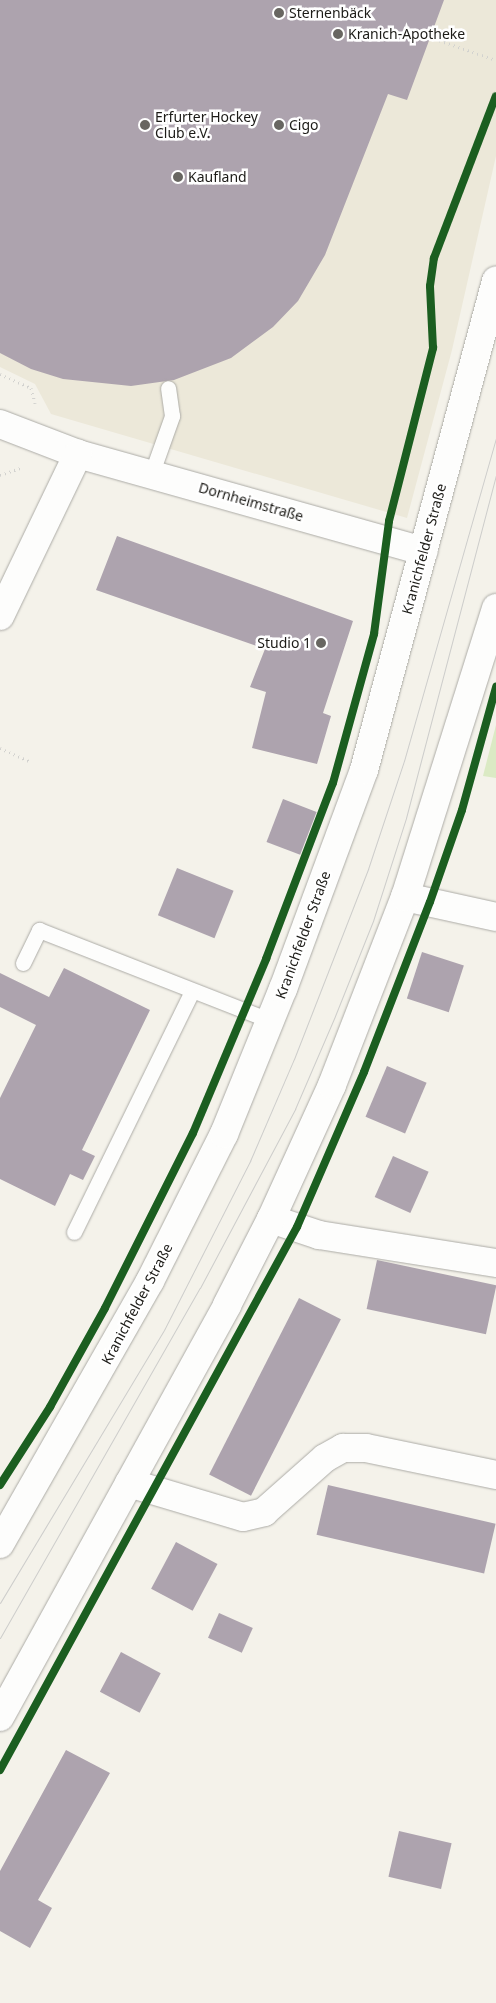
<!DOCTYPE html>
<meta charset="utf-8">
<style>
body{margin:0}
#map{position:relative;width:496px;height:2003px;overflow:hidden;background:#f4f2ea;font-family:"Noto Sans",sans-serif}
div>[style]{position:absolute}
.built>*{inset:0;background:#ece8d9}
.green>*{inset:0;background:#dbeac4}
.building>*{inset:0;background:#ada3ae;transform-origin:0 0}
.path>*{height:3px;margin-top:-1.5px;transform-origin:0;background:repeating-linear-gradient(90deg,#d2d2cf 0 1px,transparent 0 5px)}
.roads{filter:drop-shadow(0 0 1px #acaba6) drop-shadow(0 0 1px #acaba6)}
.service>*{height:15px;margin:-7.5px;padding:0 7.5px;transform-origin:7.5px;border-radius:7.5px;background:#fdfdfc}
.minor>*{height:28px;margin:-14px;padding:0 14px;transform-origin:14px;border-radius:14px;background:#fdfdfc}
.secondary>*{height:28px;margin:-14px;padding:0 14px;transform-origin:14px;border-radius:14px;background:#fdfdfc}
.tram>*{height:1px;margin:-0.5px;padding:0 0.5px;transform-origin:0.5px;border-radius:0.5px;background:#cdcdcb}
.cycleway>*{height:8px;margin:-4px;padding:0 4px;transform-origin:4px;border-radius:4px;background:#1b5e20}
.dots>*{width:14px;height:14px;translate:-50% -50%;box-sizing:border-box;border:2px solid #fff;border-radius:50%}
span{translate:-50% -50%;white-space:nowrap;text-align:center;line-height:1.15;-webkit-text-stroke:5px #fff;paint-order:stroke}
.poi-label{font-size:14px;color:#1c1b17}
.left{translate:0 -50%;text-align:left}
.right{translate:-100% -50%;text-align:right}
.street-label{font-size:14px;color:#1c1b17}
</style>
<div id="map">
<div class="built">
<i style="clip-path:polygon(0 0,496px 0,496px 156px,452px 350px,407px 518px,51px 414px,35px 384px,0 367px)"></i>
</div>
<div class="green">
<i style="clip-path:polygon(496px 725px,496px 778px,483px 776px)"></i>
</div>
<div class="building">
<i style="clip-path:polygon(0 0,444px 0,407px 100px,388px 94px,325px 255px,298px 301px,273px 327px,231px 358px,174px 380px,131px 386px,63px 379px,31px 369px,0 353px)"></i>
<i style="clip-path:polygon(117px 536px,353px 621px,323px 713px,331px 716px,317px 764px,252px 748px,266px 692px,250px 687px,265px 649px,96px 590px)"></i>
<i style="left:283px;top:799px;width:36px;height:46px;rotate:21deg"></i>
<i style="left:177px;top:868px;width:61px;height:51px;rotate:22deg"></i>
<i style="left:422px;top:952px;width:44px;height:49px;rotate:18deg"></i>
<i style="clip-path:polygon(64px 968px,150px 1010px,82px 1150px,95px 1156px,83px 1180px,70px 1174px,55px 1206px,0 1179px,0 1098px,36px 1025px,0 1007px,0 973px,49px 997px)"></i>
<i style="left:387px;top:1066px;width:43px;height:55px;rotate:23deg"></i>
<i style="left:393px;top:1156px;width:39px;height:45px;rotate:24deg"></i>
<i style="left:377px;top:1260px;width:122px;height:50px;rotate:12deg"></i>
<i style="left:299px;top:1298px;width:47px;height:198px;rotate:27deg"></i>
<i style="left:328px;top:1485px;width:172px;height:51px;rotate:13deg"></i>
<i style="left:176px;top:1542px;width:47px;height:53px;rotate:28deg"></i>
<i style="left:219px;top:1613px;width:37px;height:27px;rotate:24deg"></i>
<i style="left:121px;top:1652px;width:45px;height:45px;rotate:28deg"></i>
<i style="clip-path:polygon(66px 1750px,110px 1773px,38px 1900px,52px 1908px,30px 1948px,0 1931px,0 1871px)"></i>
<i style="left:399px;top:1831px;width:54px;height:47px;rotate:13deg"></i>
</div>
<div class="path">
<i style="left:430px;top:37px;width:70px;rotate:19.2deg"></i>
<i style="left:0;top:374px;width:34px;rotate:24deg"></i>
<i style="left:31px;top:388px;width:16px;rotate:75deg"></i>
<i style="left:0;top:475px;width:24px;rotate:-19deg"></i>
<i style="left:0;top:748px;width:34px;rotate:24deg"></i>
</div>
<div class="roads">
<div class="service">
<i style="left:151px;top:475px;width:63px;rotate:-70.4deg"></i>
<i style="left:172px;top:416px;width:28px;rotate:-98deg"></i>
<i style="left:23px;top:963px;width:37px;rotate:-64deg"></i>
<i style="left:39px;top:930px;width:249px;rotate:21.4deg"></i>
<i style="left:74px;top:1232px;width:268px;rotate:-63.9deg"></i>
</div>
<div class="minor">
<i style="left:0;top:424px;width:84px;rotate:21deg"></i>
<i style="left:78px;top:454px;width:359px;rotate:15.7deg"></i>
<i style="left:0;top:616px;width:180px;rotate:-64.3deg"></i>
<i style="left:405px;top:897px;width:93px;rotate:12.4deg"></i>
<i style="left:271px;top:1219px;width:51px;rotate:18.4deg"></i>
<i style="left:319px;top:1235px;width:179px;rotate:9deg"></i>
<i style="left:129px;top:1483px;width:119px;rotate:16.6deg"></i>
<i style="left:243px;top:1517px;width:22px;rotate:-13deg"></i>
<i style="left:264px;top:1512px;width:81px;rotate:-41.5deg"></i>
<i style="left:325px;top:1458px;width:21px;rotate:-29deg"></i>
<i style="left:343px;top:1448px;width:23px"></i>
<i style="left:366px;top:1448px;width:133px;rotate:11.7deg"></i>
</div>
<div class="secondary">
<i style="left:0;top:1544px;width:303px;rotate:-60.3deg"></i>
<i style="left:150px;top:1281px;width:165px;rotate:-63.3deg"></i>
<i style="left:224px;top:1134px;width:157px;rotate:-67.9deg"></i>
<i style="left:283px;top:989px;width:233px;rotate:-69.7deg"></i>
<i style="left:364px;top:770px;width:507px;rotate:-74.89deg"></i>
<i style="left:0;top:1717px;width:470px;rotate:-61.1deg"></i>
<i style="left:227px;top:1305px;width:97px;rotate:-62.9deg"></i>
<i style="left:271px;top:1219px;width:147px;rotate:-65.5deg"></i>
<i style="left:332px;top:1085px;width:202px;rotate:-68.8deg"></i>
<i style="left:405px;top:897px;width:303px;rotate:-72.5deg"></i>
</div>
</div>
<div class="tram">
<i style="left:0;top:1603px;width:318px;rotate:-59deg"></i>
<i style="left:164px;top:1330px;width:190px;rotate:-63deg"></i>
<i style="left:250px;top:1161px;width:111px;rotate:-66.7deg"></i>
<i style="left:294px;top:1059px;width:204px;rotate:-68.7deg"></i>
<i style="left:368px;top:869px;width:114px;rotate:-71.6deg"></i>
<i style="left:404px;top:761px;width:337px;rotate:-74.1deg"></i>
<i style="left:0;top:1638px;width:403px;rotate:-60.3deg"></i>
<i style="left:200px;top:1288px;width:203px;rotate:-62deg"></i>
<i style="left:295px;top:1109px;width:101px;rotate:-66.7deg"></i>
<i style="left:335px;top:1016px;width:102px;rotate:-68.2deg"></i>
<i style="left:373px;top:921px;width:108px;rotate:-72.2deg"></i>
<i style="left:406px;top:818px;width:354px;rotate:-75.3deg"></i>
</div>
<div class="cycleway">
<i style="left:0;top:1485px;width:93px;rotate:-57.3deg"></i>
<i style="left:50px;top:1407px;width:113px;rotate:-60.9deg"></i>
<i style="left:105px;top:1308px;width:196px;rotate:-63.3deg"></i>
<i style="left:193px;top:1133px;width:189px;rotate:-67.2deg"></i>
<i style="left:266px;top:959px;width:188px;rotate:-69.2deg"></i>
<i style="left:333px;top:783px;width:155px;rotate:-74.6deg"></i>
<i style="left:374px;top:634px;width:114px;rotate:-82.4deg"></i>
<i style="left:389px;top:521px;width:179px;rotate:-75.7deg"></i>
<i style="left:433px;top:348px;width:62px;rotate:-92.8deg"></i>
<i style="left:430px;top:286px;width:28px;rotate:-82deg"></i>
<i style="left:434px;top:258px;width:173px;rotate:-69.1deg"></i>
<i style="left:0;top:1770px;width:619px;rotate:-61.32deg"></i>
<i style="left:297px;top:1227px;width:169px;rotate:-66.6deg"></i>
<i style="left:364px;top:1072px;width:182px;rotate:-68.8deg"></i>
<i style="left:430px;top:902px;width:97px;rotate:-70.8deg"></i>
<i style="left:462px;top:810px;width:128px;rotate:-74.5deg"></i>
</div>
<div class="dots">
<i style="left:279px;top:13px;background:#686661"></i>
<i style="left:338px;top:34px;background:#686661"></i>
<i style="left:145px;top:125px;background:#686661"></i>
<i style="left:279px;top:125px;background:#686661"></i>
<i style="left:178px;top:177px;background:#686661"></i>
<i style="left:321px;top:643px;background:#686661"></i>
</div>
<div class="poi-label">
<span class="left" style="left:289px;top:13px">Sternenbäck</span>
<span class="left" style="left:348px;top:34px">Kranich-Apotheke</span>
<span class="left" style="left:155px;top:125px">Erfurter Hockey<br>Club e.V.</span>
<span class="left" style="left:289px;top:125px">Cigo</span>
<span class="left" style="left:188px;top:177px">Kaufland</span>
<span class="right" style="left:311px;top:643px">Studio 1</span>
</div>
<div class="street-label">
<span style="left:251px;top:502px;rotate:16deg">Dornheimstraße</span>
<span style="left:424px;top:549px;rotate:-75deg">Kranichfelder Straße</span>
<span style="left:303px;top:935px;rotate:-70deg">Kranichfelder Straße</span>
<span style="left:137px;top:1304px;rotate:-62deg">Kranichfelder Straße</span>
</div>
</div>
